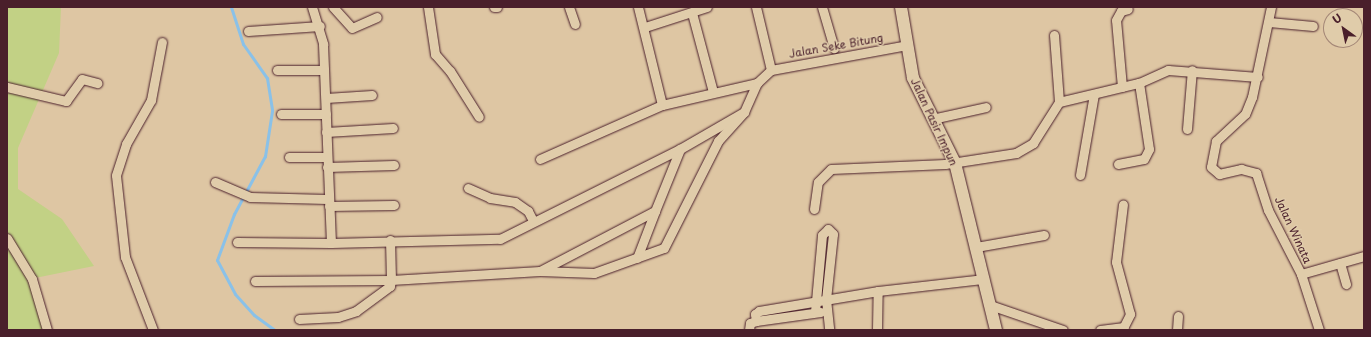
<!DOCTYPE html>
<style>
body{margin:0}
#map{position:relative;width:1371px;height:337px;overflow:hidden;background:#dec6a3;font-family:"Playpen Sans",sans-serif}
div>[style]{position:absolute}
.green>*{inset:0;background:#c2d185}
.stream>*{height:3px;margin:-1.5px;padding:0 1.5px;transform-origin:1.5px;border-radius:1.5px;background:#8ac1e8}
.roads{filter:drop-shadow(0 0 1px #4a1f2b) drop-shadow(0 0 1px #4a1f2b)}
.street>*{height:9px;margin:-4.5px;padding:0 4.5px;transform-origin:4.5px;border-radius:4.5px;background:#e0ccaa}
.secondary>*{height:12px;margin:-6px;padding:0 6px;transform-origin:6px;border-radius:6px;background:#e0ccaa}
span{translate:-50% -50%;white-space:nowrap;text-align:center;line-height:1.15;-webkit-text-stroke:3px #e0ccaa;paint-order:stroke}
.street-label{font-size:11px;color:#4a1f2b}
.frame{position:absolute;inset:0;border:8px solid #4a1f2b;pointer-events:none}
.north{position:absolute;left:1323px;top:8px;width:40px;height:40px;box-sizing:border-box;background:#e0ccaa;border:1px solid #a48777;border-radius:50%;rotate:327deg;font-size:11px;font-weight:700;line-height:16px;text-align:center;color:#4a1f2b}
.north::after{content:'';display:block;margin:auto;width:14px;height:18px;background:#4a1f2b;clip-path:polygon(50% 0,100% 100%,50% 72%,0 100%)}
</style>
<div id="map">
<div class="green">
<i style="clip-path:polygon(7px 7px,61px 7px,59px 53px,18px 148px,18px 189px,62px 219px,94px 266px,30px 279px,44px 330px,7px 330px)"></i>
</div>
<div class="stream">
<i style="left:231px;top:7px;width:39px;rotate:72deg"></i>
<i style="left:243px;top:44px;width:42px;rotate:54.8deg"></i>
<i style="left:267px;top:78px;width:33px;rotate:81deg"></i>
<i style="left:272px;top:111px;width:46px;rotate:98.8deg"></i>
<i style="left:265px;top:156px;width:66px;rotate:118.1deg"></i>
<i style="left:234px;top:214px;width:49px;rotate:110.3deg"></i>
<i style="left:217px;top:260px;width:38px;rotate:62deg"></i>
<i style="left:235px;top:294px;width:28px;rotate:48deg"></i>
<i style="left:254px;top:315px;width:26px;rotate:36deg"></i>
<i style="left:409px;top:330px;width:4px"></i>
</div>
<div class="roads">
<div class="street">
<i style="left:312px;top:7px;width:39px;rotate:73deg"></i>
<i style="left:323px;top:44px;width:199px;rotate:87.7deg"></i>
<i style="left:331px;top:243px;width:169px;rotate:-1.4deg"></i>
<i style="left:500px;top:239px;width:201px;rotate:-26.6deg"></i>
<i style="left:680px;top:149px;width:74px;rotate:-30deg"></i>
<i style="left:333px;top:7px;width:28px;rotate:48deg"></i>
<i style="left:352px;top:28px;width:27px;rotate:-24deg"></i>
<i style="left:428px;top:7px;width:48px;rotate:81.5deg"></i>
<i style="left:435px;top:54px;width:23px;rotate:49deg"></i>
<i style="left:450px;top:71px;width:54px;rotate:57.8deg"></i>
<i style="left:494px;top:7px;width:3px"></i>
<i style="left:569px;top:7px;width:18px;rotate:71deg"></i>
<i style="left:638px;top:7px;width:101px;rotate:76.2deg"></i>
<i style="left:756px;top:7px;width:65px;rotate:76.6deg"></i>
<i style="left:822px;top:7px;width:43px;rotate:73.7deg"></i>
<i style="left:1271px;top:7px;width:92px;rotate:101.9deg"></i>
<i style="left:1252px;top:97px;width:18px;rotate:112deg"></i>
<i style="left:1245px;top:114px;width:40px;rotate:137deg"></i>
<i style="left:1216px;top:141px;width:26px;rotate:101deg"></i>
<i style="left:1211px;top:167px;width:11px;rotate:41deg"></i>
<i style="left:1219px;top:174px;width:23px;rotate:-13deg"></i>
<i style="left:1241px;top:169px;width:16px;rotate:15deg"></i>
<i style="left:1256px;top:173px;width:39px;rotate:72deg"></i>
<i style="left:1268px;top:210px;width:72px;rotate:62.7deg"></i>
<i style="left:1301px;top:274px;width:59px;rotate:72.2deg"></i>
<i style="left:692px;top:13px;width:82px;rotate:75.1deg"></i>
<i style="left:1269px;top:22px;width:44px;rotate:5.2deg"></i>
<i style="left:645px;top:27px;width:65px;rotate:-17.9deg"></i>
<i style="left:248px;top:31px;width:72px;rotate:-4deg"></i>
<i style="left:1054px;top:35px;width:67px;rotate:85.7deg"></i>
<i style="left:277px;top:70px;width:47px"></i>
<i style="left:771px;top:70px;width:138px;rotate:-10.4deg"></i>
<i style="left:7px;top:87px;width:61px;rotate:13.3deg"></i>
<i style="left:66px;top:101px;width:27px;rotate:-54deg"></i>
<i style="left:82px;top:79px;width:16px;rotate:15deg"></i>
<i style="left:1122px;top:87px;width:67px;rotate:-95.1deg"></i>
<i style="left:1116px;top:20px;width:10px;rotate:-61deg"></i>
<i style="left:1121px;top:11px;width:7px;rotate:-16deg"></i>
<i style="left:326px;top:98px;width:46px;rotate:-3.7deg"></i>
<i style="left:281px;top:114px;width:45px"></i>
<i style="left:932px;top:119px;width:55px;rotate:-12.5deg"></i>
<i style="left:1187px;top:129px;width:59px;rotate:-85.2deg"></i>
<i style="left:326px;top:132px;width:67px;rotate:-3.4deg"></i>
<i style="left:289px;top:157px;width:37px"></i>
<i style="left:540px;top:159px;width:133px;rotate:-23.9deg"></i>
<i style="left:662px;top:105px;width:98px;rotate:-13deg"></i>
<i style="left:1118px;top:164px;width:26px;rotate:-11deg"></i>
<i style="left:1144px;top:159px;width:11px;rotate:-63deg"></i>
<i style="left:1149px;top:149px;width:67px;rotate:-98.6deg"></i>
<i style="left:327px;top:167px;width:67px;rotate:-1.7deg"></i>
<i style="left:1080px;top:175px;width:82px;rotate:-80.2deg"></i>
<i style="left:215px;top:182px;width:38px;rotate:23deg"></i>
<i style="left:250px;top:197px;width:77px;rotate:1.5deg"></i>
<i style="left:468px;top:188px;width:24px;rotate:24deg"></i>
<i style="left:490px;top:198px;width:25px;rotate:9deg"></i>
<i style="left:515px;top:202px;width:16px;rotate:35deg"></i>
<i style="left:528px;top:211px;width:11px;rotate:63deg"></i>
<i style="left:329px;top:206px;width:65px;rotate:-0.9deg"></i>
<i style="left:814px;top:209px;width:27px;rotate:-82deg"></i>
<i style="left:818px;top:182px;width:18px;rotate:-45deg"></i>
<i style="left:831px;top:169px;width:114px;rotate:-2.5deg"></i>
<i style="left:945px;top:164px;width:72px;rotate:-8.8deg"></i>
<i style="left:1016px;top:153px;width:20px;rotate:-30deg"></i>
<i style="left:1033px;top:143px;width:49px;rotate:-57.6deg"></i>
<i style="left:1059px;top:102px;width:82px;rotate:-13.4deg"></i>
<i style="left:1139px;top:83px;width:32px;rotate:-24deg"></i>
<i style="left:1168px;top:70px;width:90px;rotate:4.4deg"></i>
<i style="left:7px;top:238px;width:48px;rotate:58.6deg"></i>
<i style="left:32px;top:279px;width:53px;rotate:73.6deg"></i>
<i style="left:237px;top:242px;width:94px;rotate:0.6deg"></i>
<i style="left:976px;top:247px;width:69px;rotate:-10deg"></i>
<i style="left:637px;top:258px;width:50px;rotate:-69deg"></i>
<i style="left:1340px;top:263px;width:22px;rotate:74deg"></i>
<i style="left:540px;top:271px;width:54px;rotate:2.1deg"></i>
<i style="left:594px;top:273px;width:74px;rotate:-19.7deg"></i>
<i style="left:664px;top:248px;width:120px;rotate:-63.2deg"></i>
<i style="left:718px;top:141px;width:39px;rotate:-48deg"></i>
<i style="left:744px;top:112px;width:32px;rotate:-66deg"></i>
<i style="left:757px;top:83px;width:19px;rotate:-43deg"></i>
<i style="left:1301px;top:274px;width:66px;rotate:-15.9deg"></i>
<i style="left:255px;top:281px;width:136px;rotate:-0.4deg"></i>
<i style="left:391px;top:280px;width:40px;rotate:-91.4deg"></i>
<i style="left:990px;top:305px;width:77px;rotate:18.9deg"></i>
<i style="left:815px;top:312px;width:77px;rotate:-84.8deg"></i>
<i style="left:822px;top:235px;width:8px;rotate:-45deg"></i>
<i style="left:828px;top:229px;width:7px;rotate:45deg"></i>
<i style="left:833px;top:234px;width:65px;rotate:96.1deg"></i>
<i style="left:826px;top:299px;width:31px;rotate:84deg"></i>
<i style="left:299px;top:319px;width:39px;rotate:-3deg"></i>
<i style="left:338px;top:317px;width:19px;rotate:-18deg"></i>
<i style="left:356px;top:311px;width:42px;rotate:-36.3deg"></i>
<i style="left:390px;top:286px;width:6px;rotate:-81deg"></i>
<i style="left:391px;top:280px;width:149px;rotate:-3.5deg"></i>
<i style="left:540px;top:271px;width:130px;rotate:-27.6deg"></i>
<i style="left:655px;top:211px;width:67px;rotate:-68deg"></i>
<i style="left:756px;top:321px;width:7px;rotate:-98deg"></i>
<i style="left:755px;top:314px;width:5px;rotate:-37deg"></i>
<i style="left:759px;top:311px;width:121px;rotate:-9.5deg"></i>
<i style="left:878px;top:291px;width:107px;rotate:-6.5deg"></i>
<i style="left:153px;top:330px;width:78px;rotate:-111deg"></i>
<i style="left:125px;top:257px;width:82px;rotate:-96.3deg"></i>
<i style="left:116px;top:175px;width:33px;rotate:-72deg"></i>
<i style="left:126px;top:144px;width:51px;rotate:-60.4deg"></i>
<i style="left:151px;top:100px;width:59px;rotate:-79.3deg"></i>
<i style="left:749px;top:330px;width:7px;rotate:-82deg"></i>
<i style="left:750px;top:323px;width:6px;rotate:-18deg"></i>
<i style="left:756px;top:321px;width:65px;rotate:-8deg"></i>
<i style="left:877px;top:330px;width:39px;rotate:-89deg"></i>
<i style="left:1100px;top:330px;width:24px;rotate:-7deg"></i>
<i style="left:1122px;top:330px;width:18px;rotate:-63deg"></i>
<i style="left:1130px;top:314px;width:54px;rotate:-105.1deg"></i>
<i style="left:1116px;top:262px;width:58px;rotate:-83.1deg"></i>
<i style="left:1177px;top:330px;width:14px;rotate:-86deg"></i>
</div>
<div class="secondary">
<i style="left:901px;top:7px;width:72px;rotate:80.4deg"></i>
<i style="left:913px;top:78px;width:95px;rotate:63.7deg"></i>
<i style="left:955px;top:163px;width:172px;rotate:76.2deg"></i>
</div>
</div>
<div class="street-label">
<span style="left:836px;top:46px;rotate:-10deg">Jalan Seke Bitung</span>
<span style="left:934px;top:122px;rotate:65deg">Jalan Pasir Impun</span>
<span style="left:1293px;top:230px;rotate:65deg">Jalan Winata</span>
</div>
<div class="frame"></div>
<div class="north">U</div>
</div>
